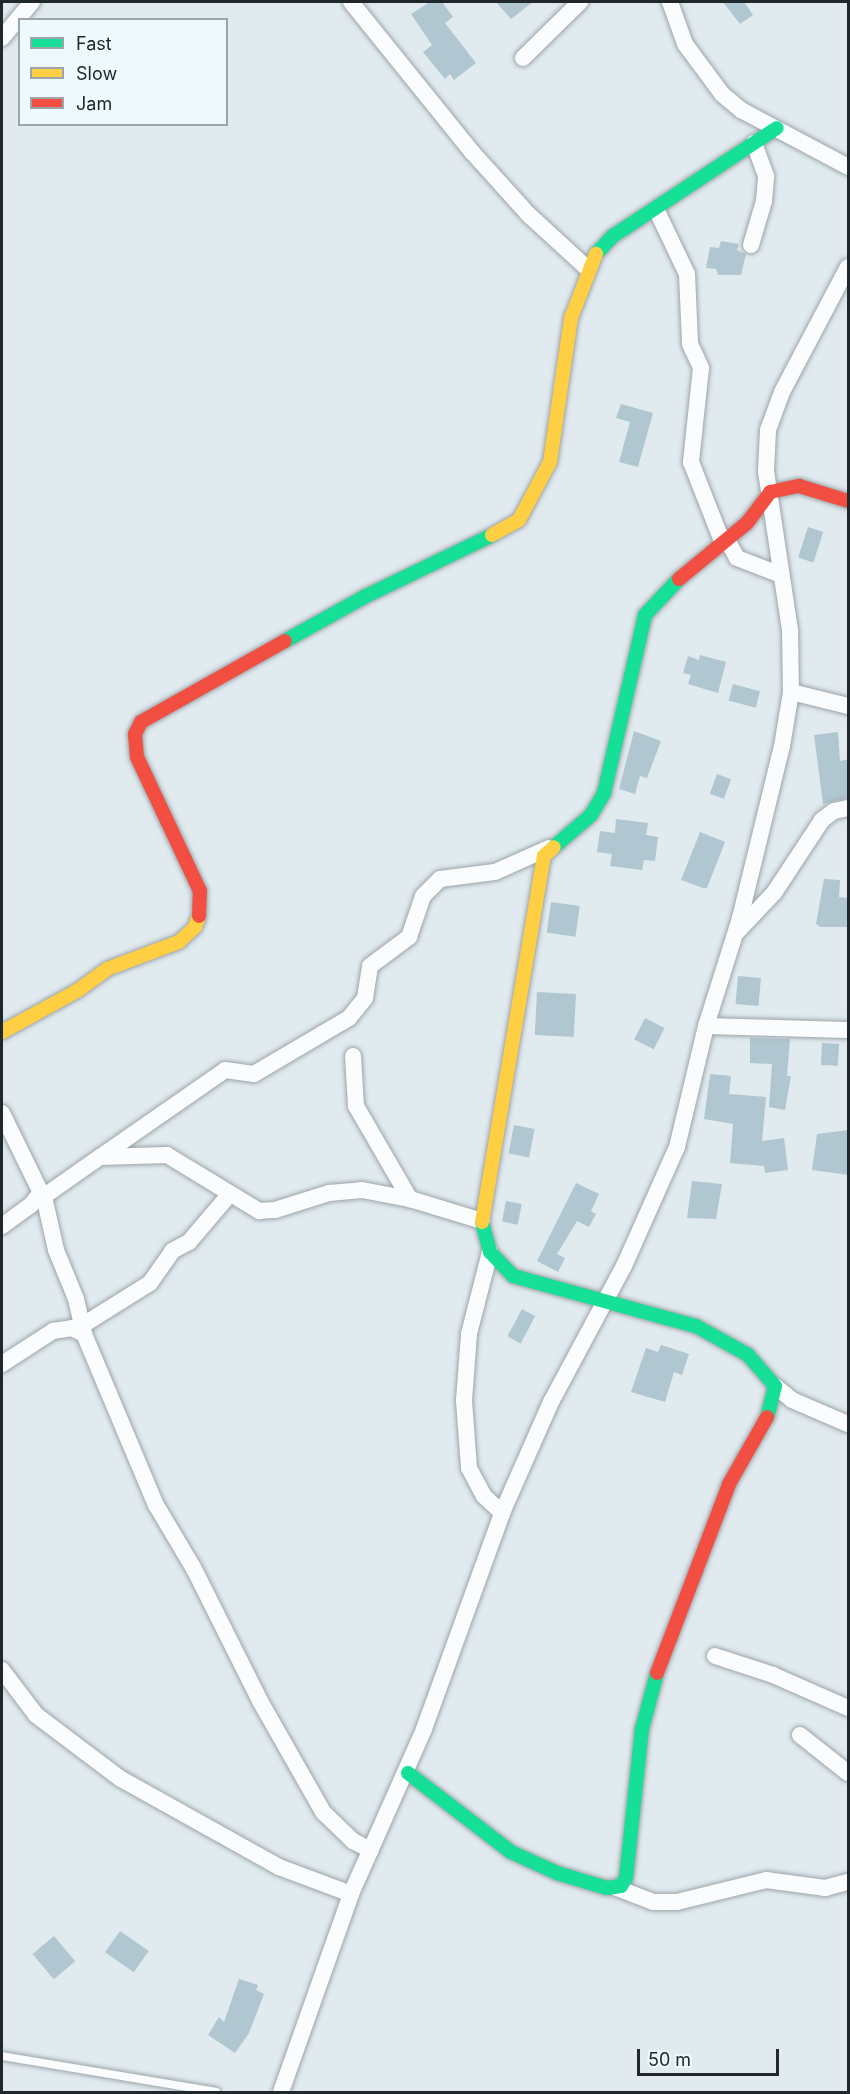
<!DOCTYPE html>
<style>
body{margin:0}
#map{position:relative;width:850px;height:2094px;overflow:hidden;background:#e0eaef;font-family:Inter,sans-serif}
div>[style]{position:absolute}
.building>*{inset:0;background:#b0c6d0;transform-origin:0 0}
.roads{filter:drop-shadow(0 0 2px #9ca4a8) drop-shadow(0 0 2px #9ca4a8)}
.lane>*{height:8px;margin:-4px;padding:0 4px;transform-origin:4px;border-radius:4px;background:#fafcfd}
.street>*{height:16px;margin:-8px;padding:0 8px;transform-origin:8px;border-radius:8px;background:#fafcfd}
.fast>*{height:14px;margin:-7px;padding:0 7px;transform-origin:7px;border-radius:7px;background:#16e098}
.slow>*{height:14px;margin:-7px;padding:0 7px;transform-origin:7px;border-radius:7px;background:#ffcf43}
.jam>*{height:14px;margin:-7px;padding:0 7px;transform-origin:7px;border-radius:7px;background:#f24e42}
span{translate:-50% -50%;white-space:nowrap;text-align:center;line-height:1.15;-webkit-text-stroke:6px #eef9fd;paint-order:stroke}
.frame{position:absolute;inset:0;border:3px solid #21282b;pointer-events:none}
.legend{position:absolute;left:18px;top:18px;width:210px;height:108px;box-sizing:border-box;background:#eef9fd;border:2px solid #9ca5a9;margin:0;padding:8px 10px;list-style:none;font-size:18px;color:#21282b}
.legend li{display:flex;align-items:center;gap:12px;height:30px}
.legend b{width:30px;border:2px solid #9ca5a9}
.scale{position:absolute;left:637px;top:2049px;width:142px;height:27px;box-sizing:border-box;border:3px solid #21282b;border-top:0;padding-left:8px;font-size:18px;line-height:21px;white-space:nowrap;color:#21282b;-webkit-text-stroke:4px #eef9fd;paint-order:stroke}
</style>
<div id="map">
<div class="building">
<i style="clip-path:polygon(430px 2px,442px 2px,453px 17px,445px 23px,476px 63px,454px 80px,450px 74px,445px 79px,423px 52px,432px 45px,411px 14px)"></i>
<i style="clip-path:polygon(496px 2px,533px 2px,511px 19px)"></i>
<i style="clip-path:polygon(723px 2px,744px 2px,753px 15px,740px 24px)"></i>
<i style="clip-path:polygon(721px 241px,739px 244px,737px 250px,746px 254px,741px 275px,718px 275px,716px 269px,706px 268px,710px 247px,719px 248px)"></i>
<i style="clip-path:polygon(621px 404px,653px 413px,638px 467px,619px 462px,630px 422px,616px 418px)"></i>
<i style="left:808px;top:527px;width:16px;height:32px;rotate:18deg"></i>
<i style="clip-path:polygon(700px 655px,726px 662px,718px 693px,688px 684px,691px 675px,683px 673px,688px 656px,699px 660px)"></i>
<i style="left:733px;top:684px;width:28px;height:17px;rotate:15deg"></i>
<i style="clip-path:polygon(634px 731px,661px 741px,647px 778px,640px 776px,635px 794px,619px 789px)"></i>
<i style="clip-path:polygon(838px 732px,840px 761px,849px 759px,849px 798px,823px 804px,814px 735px)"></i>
<i style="left:717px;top:774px;width:15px;height:21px;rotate:20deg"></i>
<i style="clip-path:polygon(616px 819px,648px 823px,646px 835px,658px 837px,655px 861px,644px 860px,642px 870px,610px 866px,612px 854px,597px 852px,600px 831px,615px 833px)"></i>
<i style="clip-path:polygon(700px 832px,725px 842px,707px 888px,703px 888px,681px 880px)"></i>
<i style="clip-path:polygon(824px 879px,840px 880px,839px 897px,849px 898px,849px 927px,820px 927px,816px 924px)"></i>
<i style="left:551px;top:902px;width:29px;height:31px;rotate:8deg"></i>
<i style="left:738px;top:976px;width:23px;height:28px;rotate:5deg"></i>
<i style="left:537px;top:992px;width:39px;height:43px;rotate:3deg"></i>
<i style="left:645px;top:1018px;width:22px;height:24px;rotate:27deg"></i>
<i style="clip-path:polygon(750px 1038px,790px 1039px,787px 1076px,791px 1076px,785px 1110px,769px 1107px,772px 1064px,750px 1063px)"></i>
<i style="left:822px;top:1043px;width:17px;height:22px;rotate:3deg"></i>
<i style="clip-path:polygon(710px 1074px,731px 1076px,729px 1094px,766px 1097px,762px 1141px,784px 1138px,788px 1170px,765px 1173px,764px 1166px,730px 1163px,733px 1124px,704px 1119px)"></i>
<i style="left:514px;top:1125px;width:21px;height:29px;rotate:11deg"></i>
<i style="clip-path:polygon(849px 1130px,849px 1175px,812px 1170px,817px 1134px)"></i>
<i style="clip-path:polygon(692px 1181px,722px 1184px,716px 1219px,687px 1218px)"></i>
<i style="clip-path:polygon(576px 1183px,599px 1194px,591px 1211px,596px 1214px,589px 1227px,577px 1221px,557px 1254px,565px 1258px,558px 1272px,537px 1261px)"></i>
<i style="left:506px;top:1201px;width:16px;height:21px;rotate:11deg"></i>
<i style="left:522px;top:1309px;width:15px;height:31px;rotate:28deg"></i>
<i style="clip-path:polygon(661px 1345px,689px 1354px,682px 1375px,674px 1372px,665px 1402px,631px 1392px,646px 1348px,658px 1352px)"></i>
<i style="left:120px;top:1931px;width:35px;height:26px;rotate:35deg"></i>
<i style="left:54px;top:1936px;width:33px;height:28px;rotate:50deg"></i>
<i style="clip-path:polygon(239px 1979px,258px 1985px,256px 1990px,264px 1994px,249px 2033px,235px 2053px,208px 2035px,219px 2017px,224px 2022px)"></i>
</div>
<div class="roads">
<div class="lane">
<i style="left:2px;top:2056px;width:217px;rotate:9.5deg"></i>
</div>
<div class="street">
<i style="left:351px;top:2px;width:193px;rotate:51.1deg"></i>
<i style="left:472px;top:152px;width:85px;rotate:47.9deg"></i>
<i style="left:529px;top:215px;width:80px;rotate:42.5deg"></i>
<i style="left:670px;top:2px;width:45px;rotate:70.3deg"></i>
<i style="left:685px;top:44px;width:62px;rotate:53.5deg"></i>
<i style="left:722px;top:94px;width:25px;rotate:40deg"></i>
<i style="left:741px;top:110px;width:121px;rotate:28deg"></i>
<i style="left:2px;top:38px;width:47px;rotate:-50.2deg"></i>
<i style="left:523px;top:58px;width:80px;rotate:-44.5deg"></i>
<i style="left:656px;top:209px;width:72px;rotate:64.5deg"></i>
<i style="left:687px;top:274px;width:70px;rotate:87.5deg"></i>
<i style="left:690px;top:344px;width:26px;rotate:65deg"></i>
<i style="left:701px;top:368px;width:95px;rotate:96.1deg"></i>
<i style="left:691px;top:462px;width:85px;rotate:68.6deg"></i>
<i style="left:751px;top:245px;width:46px;rotate:-73.5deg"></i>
<i style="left:764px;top:201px;width:25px;rotate:-85deg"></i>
<i style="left:766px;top:176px;width:35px;rotate:-110deg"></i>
<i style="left:726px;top:538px;width:23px;rotate:61deg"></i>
<i style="left:737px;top:558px;width:47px;rotate:21.1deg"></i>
<i style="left:791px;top:692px;width:59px;rotate:13.8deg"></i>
<i style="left:736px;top:933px;width:55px;rotate:-46.5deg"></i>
<i style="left:774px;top:893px;width:87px;rotate:-56.7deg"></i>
<i style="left:822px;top:820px;width:15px;rotate:-37deg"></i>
<i style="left:834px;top:811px;width:14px;rotate:-12deg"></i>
<i style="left:706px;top:1026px;width:142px;rotate:1.6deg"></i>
<i style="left:353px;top:1056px;width:50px;rotate:86.6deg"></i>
<i style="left:356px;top:1106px;width:108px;rotate:59.9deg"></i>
<i style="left:2px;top:1113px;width:98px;rotate:64deg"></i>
<i style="left:45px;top:1201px;width:50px;rotate:77.3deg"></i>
<i style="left:56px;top:1250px;width:53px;rotate:67.8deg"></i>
<i style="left:76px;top:1299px;width:36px;rotate:77deg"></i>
<i style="left:100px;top:1157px;width:152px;rotate:-34.8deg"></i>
<i style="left:225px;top:1070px;width:29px;rotate:8deg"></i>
<i style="left:254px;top:1074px;width:110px;rotate:-30.5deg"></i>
<i style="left:349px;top:1018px;width:26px;rotate:-51deg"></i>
<i style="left:365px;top:998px;width:32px;rotate:-81deg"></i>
<i style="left:370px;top:966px;width:49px;rotate:-36.6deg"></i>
<i style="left:409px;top:937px;width:43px;rotate:-71.1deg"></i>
<i style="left:423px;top:896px;width:24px;rotate:-45deg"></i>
<i style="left:440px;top:879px;width:55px;rotate:-7.3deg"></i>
<i style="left:495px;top:872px;width:59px;rotate:-24deg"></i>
<i style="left:43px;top:1197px;width:70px;rotate:-35.1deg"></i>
<i style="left:100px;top:1157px;width:67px;rotate:-1.7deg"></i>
<i style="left:167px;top:1155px;width:108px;rotate:31.3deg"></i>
<i style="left:259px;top:1211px;width:16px;rotate:-4deg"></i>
<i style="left:275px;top:1210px;width:57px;rotate:-17.5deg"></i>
<i style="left:329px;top:1193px;width:33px;rotate:-5deg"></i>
<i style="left:362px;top:1190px;width:49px;rotate:10.6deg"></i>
<i style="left:410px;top:1199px;width:75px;rotate:17deg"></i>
<i style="left:2px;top:1226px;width:36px;rotate:-36deg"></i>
<i style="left:31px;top:1205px;width:16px;rotate:-52deg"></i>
<i style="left:490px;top:1252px;width:85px;rotate:104.4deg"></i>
<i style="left:469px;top:1334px;width:67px;rotate:94.3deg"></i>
<i style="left:464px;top:1401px;width:67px;rotate:85.7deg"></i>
<i style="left:469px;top:1468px;width:32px;rotate:62deg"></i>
<i style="left:484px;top:1496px;width:25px;rotate:43deg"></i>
<i style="left:83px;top:1325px;width:79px;rotate:-32.1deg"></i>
<i style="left:150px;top:1283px;width:39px;rotate:-55deg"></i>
<i style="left:172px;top:1251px;width:19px;rotate:-28deg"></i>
<i style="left:189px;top:1242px;width:62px;rotate:-49.6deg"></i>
<i style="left:2px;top:1364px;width:61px;rotate:-32.9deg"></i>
<i style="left:53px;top:1331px;width:19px;rotate:-9deg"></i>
<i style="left:72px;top:1328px;width:13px;rotate:27deg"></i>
<i style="left:84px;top:1334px;width:186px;rotate:67.2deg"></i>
<i style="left:156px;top:1505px;width:74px;rotate:59.3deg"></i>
<i style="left:194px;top:1569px;width:148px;rotate:63.4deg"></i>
<i style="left:260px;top:1701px;width:128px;rotate:60.4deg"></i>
<i style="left:323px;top:1812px;width:42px;rotate:44deg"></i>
<i style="left:353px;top:1841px;width:20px;rotate:27deg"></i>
<i style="left:775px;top:1386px;width:22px;rotate:39deg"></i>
<i style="left:792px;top:1400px;width:61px;rotate:23.2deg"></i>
<i style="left:715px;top:1656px;width:61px;rotate:18.1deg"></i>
<i style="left:773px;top:1675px;width:82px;rotate:23.7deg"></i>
<i style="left:2px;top:1670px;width:56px;rotate:52.9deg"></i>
<i style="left:36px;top:1715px;width:106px;rotate:37deg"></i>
<i style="left:121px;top:1779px;width:181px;rotate:29.1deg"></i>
<i style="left:279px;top:1867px;width:77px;rotate:20.6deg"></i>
<i style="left:800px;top:1735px;width:61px;rotate:38.4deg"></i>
<i style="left:617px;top:1888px;width:39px;rotate:21deg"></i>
<i style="left:653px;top:1902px;width:24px"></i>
<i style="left:677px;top:1902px;width:92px;rotate:-13.9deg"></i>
<i style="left:766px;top:1880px;width:60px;rotate:7.7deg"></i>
<i style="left:825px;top:1888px;width:24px;rotate:-15deg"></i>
<i style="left:281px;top:2092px;width:210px;rotate:-70.5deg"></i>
<i style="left:351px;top:1894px;width:180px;rotate:-66.1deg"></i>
<i style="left:424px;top:1729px;width:230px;rotate:-70.1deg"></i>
<i style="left:502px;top:1513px;width:121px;rotate:-66.2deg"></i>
<i style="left:551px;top:1402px;width:154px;rotate:-61.8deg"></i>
<i style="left:624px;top:1266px;width:130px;rotate:-66deg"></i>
<i style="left:677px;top:1147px;width:124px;rotate:-76.5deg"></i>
<i style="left:706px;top:1026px;width:113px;rotate:-72.5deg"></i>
<i style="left:740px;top:918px;width:177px;rotate:-76.3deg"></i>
<i style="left:782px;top:746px;width:55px;rotate:-80.5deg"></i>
<i style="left:791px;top:692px;width:62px;rotate:-90.9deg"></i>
<i style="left:790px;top:630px;width:161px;rotate:-98.6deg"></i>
<i style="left:766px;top:471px;width:41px;rotate:-87.2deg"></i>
<i style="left:768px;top:430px;width:40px;rotate:-69.8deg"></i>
<i style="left:782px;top:392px;width:141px;rotate:-62.2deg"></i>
</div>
<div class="fast">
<i style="left:596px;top:254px;width:25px;rotate:-47deg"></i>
<i style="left:613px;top:236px;width:196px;rotate:-33.4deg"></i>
<i style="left:285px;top:641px;width:90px;rotate:-29.1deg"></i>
<i style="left:364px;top:597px;width:142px;rotate:-25.8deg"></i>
<i style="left:554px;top:847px;width:49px;rotate:-40.9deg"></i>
<i style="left:591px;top:815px;width:26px;rotate:-59deg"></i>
<i style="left:604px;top:793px;width:183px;rotate:-77deg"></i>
<i style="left:645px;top:615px;width:50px;rotate:-46.6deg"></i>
<i style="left:482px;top:1222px;width:31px;rotate:75deg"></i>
<i style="left:490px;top:1252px;width:33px;rotate:46deg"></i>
<i style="left:513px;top:1276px;width:190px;rotate:15.3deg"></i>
<i style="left:696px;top:1326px;width:60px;rotate:29.1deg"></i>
<i style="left:748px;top:1355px;width:41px;rotate:48.9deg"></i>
<i style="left:775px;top:1386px;width:32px;rotate:104deg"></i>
<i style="left:408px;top:1773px;width:130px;rotate:37.5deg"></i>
<i style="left:511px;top:1852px;width:51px;rotate:24.5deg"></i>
<i style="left:557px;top:1873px;width:52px;rotate:16.7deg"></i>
<i style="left:607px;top:1888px;width:14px;rotate:-8deg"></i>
<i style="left:621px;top:1886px;width:9px;rotate:-58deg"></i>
<i style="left:626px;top:1878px;width:150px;rotate:-83.9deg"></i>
<i style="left:642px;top:1729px;width:58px;rotate:-75deg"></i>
</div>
<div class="slow">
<i style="left:492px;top:535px;width:31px;rotate:-29deg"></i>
<i style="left:519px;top:520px;width:66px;rotate:-61.9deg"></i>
<i style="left:550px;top:462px;width:146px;rotate:-81.7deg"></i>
<i style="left:571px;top:318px;width:69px;rotate:-68.7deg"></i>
<i style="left:2px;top:1032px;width:85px;rotate:-28.7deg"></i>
<i style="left:77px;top:991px;width:37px;rotate:-36deg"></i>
<i style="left:107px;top:969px;width:77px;rotate:-20.6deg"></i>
<i style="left:179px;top:942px;width:22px;rotate:-43deg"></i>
<i style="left:195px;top:927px;width:12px;rotate:-70deg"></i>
<i style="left:482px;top:1222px;width:371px;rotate:-80.4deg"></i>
<i style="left:544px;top:856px;width:13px;rotate:-42deg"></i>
</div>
<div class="jam">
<i style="left:679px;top:579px;width:88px;rotate:-39.5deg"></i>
<i style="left:747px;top:523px;width:39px;rotate:-53deg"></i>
<i style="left:770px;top:492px;width:30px;rotate:-12deg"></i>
<i style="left:799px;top:486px;width:51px;rotate:17deg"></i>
<i style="left:199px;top:916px;width:25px;rotate:-88deg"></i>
<i style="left:200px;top:891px;width:148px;rotate:-115.2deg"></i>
<i style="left:137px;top:757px;width:23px;rotate:-95deg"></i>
<i style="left:135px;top:734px;width:13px;rotate:-63deg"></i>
<i style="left:141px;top:722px;width:165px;rotate:-29.4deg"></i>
<i style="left:657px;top:1673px;width:202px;rotate:-69.1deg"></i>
<i style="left:729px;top:1484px;width:77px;rotate:-60.4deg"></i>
</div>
</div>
<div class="frame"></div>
<ul class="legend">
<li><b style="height:8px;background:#16e098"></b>Fast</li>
<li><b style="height:8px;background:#ffcf43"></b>Slow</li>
<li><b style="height:8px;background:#f24e42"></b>Jam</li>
</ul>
<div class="scale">50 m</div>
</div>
